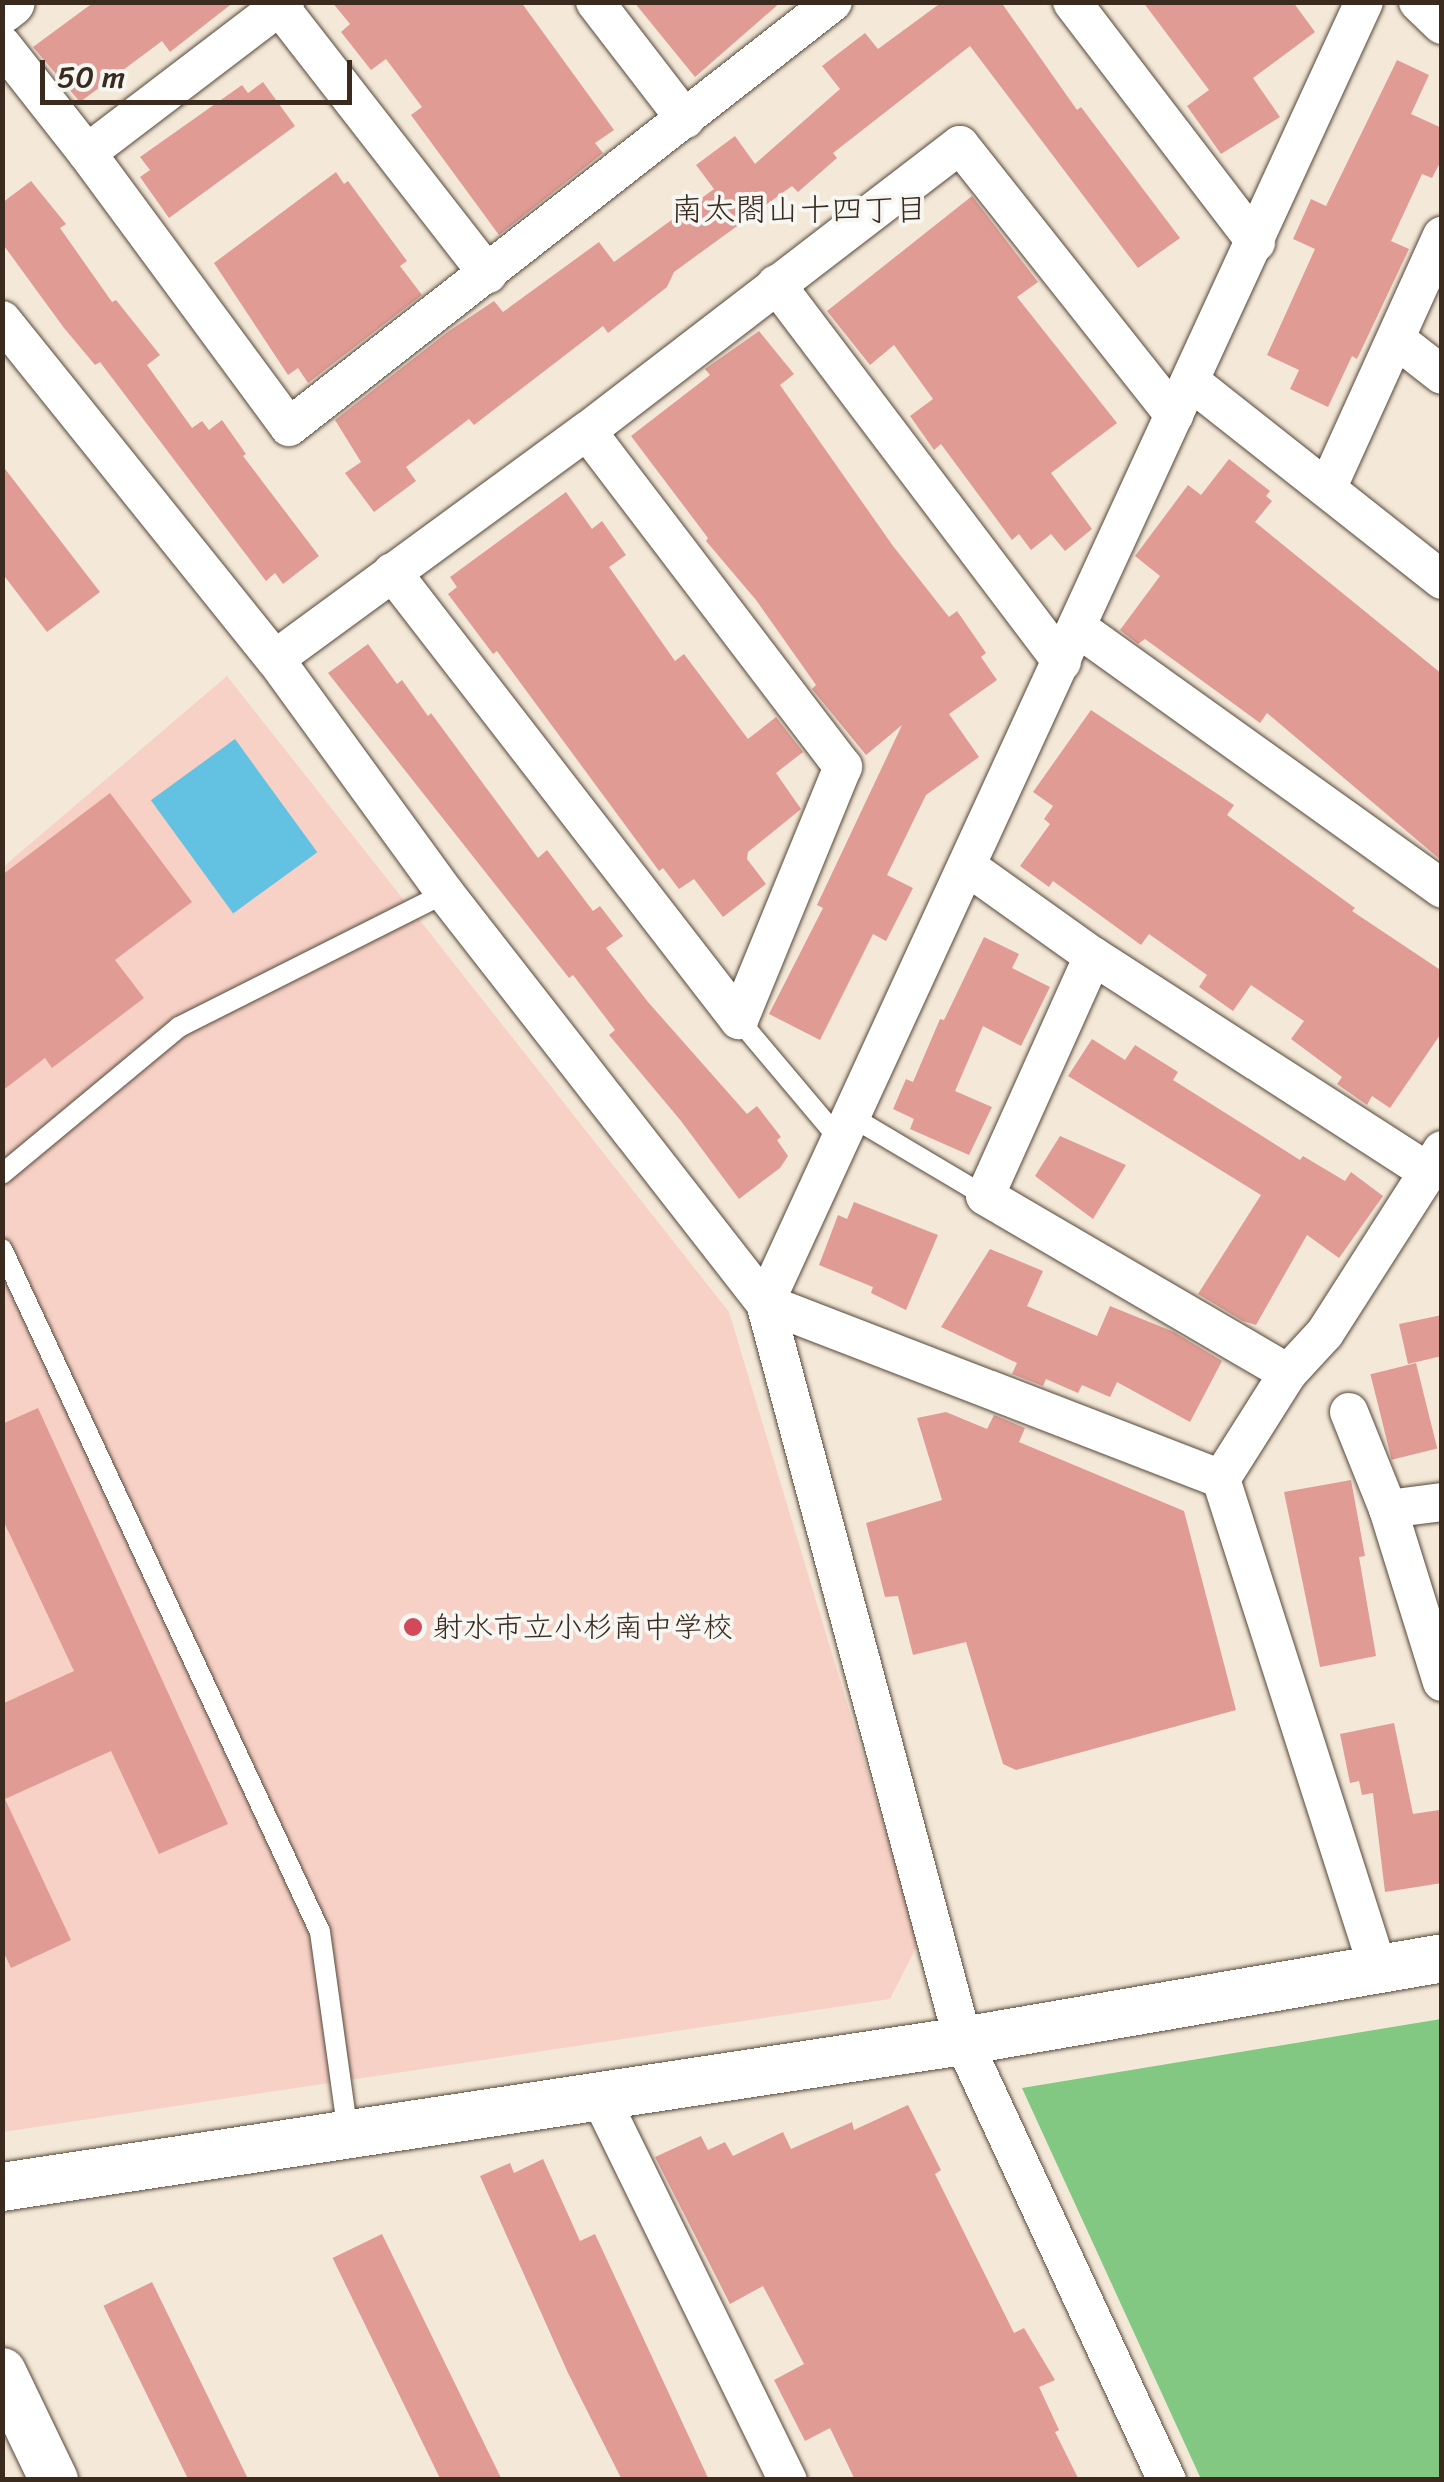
<!DOCTYPE html>
<meta charset="utf-8">
<style>
body{margin:0}
#map{position:relative;width:1444px;height:2482px;overflow:hidden;background:#f4e9d8;font-family:Sriracha,"Klee One",sans-serif}
div>[style]{position:absolute}
.built>*{inset:0;background:#f7d1c6}
.green>*{inset:0;background:#82c782}
.water>*{inset:0;background:#63c1e1;transform-origin:0 0}
.building>*{inset:0;background:#e19b95;transform-origin:0 0}
.roads{filter:drop-shadow(0 0 2px #57473a) drop-shadow(0 0 2px #57473a)}
.service>*{height:20px;margin:-10px;padding:0 10px;transform-origin:10px;border-radius:10px;background:#fff}
.minor>*{height:38px;margin:-19px;padding:0 19px;transform-origin:19px;border-radius:19px;background:#fff}
.tertiary>*{height:48px;margin:-24px;padding:0 24px;transform-origin:24px;border-radius:24px;background:#fff}
.dots>*{width:28px;height:28px;translate:-50% -50%;box-sizing:border-box;border:5px solid #f6f6f2;border-radius:50%}
span{translate:-50% -50%;white-space:nowrap;text-align:center;line-height:1.15;-webkit-text-stroke:8px #f6f6f2;paint-order:stroke}
.poi-label{font-size:30px;color:#3b2a1e}
.left{translate:0 -50%;text-align:left}
.neighbourhood-label{font-size:32px;color:#3b2a1e}
.frame{position:absolute;inset:0;border:5px solid #3b2a1e;pointer-events:none}
.scale{position:absolute;left:40px;top:60px;width:312px;height:45px;box-sizing:border-box;border:5px solid #3b2a1e;border-top:0;padding-left:12px;font-size:30px;line-height:35px;white-space:nowrap;color:#3b2a1e;-webkit-text-stroke:8px #f6f6f2;paint-order:stroke}
</style>
<div id="map">
<div class="built">
<i style="clip-path:polygon(227px 676px,729px 1312px,919px 1942px,890px 1999px,3px 2132px,3px 867px)"></i>
</div>
<div class="green">
<i style="clip-path:polygon(1441px 2019px,1441px 2479px,1201px 2479px,1022px 2088px)"></i>
</div>
<div class="water">
<i style="left:235px;top:739px;width:140px;height:104px;rotate:54deg"></i>
</div>
<div class="building">
<i style="clip-path:polygon(94px 2px,234px 2px,170px 52px,162px 41px,80px 102px,33px 47px)"></i>
<i style="clip-path:polygon(332px 2px,521px 2px,614px 130px,595px 143px,603px 153px,499px 235px,411px 115px,422px 107px,386px 59px,371px 70px,341px 32px,350px 24px)"></i>
<i style="clip-path:polygon(634px 2px,781px 2px,695px 77px)"></i>
<i style="clip-path:polygon(942px 2px,1001px 2px,1077px 110px,1081px 107px,1180px 238px,1138px 268px,970px 46px,833px 153px,837px 158px,798px 192px,792px 186px,674px 272px,667px 287px,608px 333px,603px 326px,474px 425px,469px 419px,406px 467px,416px 481px,374px 512px,345px 473px,361px 462px,335px 420px,449px 331px,494px 301px,503px 312px,599px 242px,614px 262px,714px 189px,696px 165px,735px 136px,755px 164px,840px 89px,822px 66px,865px 33px,878px 49px)"></i>
<i style="clip-path:polygon(1143px 2px,1293px 2px,1315px 32px,1253px 78px,1280px 117px,1221px 154px,1187px 106px,1209px 90px)"></i>
<i style="clip-path:polygon(1397px 60px,1429px 75px,1411px 114px,1442px 128px,1442px 159px,1432px 178px,1422px 174px,1391px 241px,1409px 249px,1357px 359px,1352px 356px,1328px 407px,1290px 389px,1299px 370px,1267px 355px,1315px 249px,1293px 239px,1311px 199px,1326px 206px)"></i>
<i style="clip-path:polygon(263px 82px,295px 126px,169px 218px,140px 177px,150px 170px,140px 157px,242px 85px,248px 93px)"></i>
<i style="clip-path:polygon(336px 172px,344px 184px,348px 181px,407px 261px,400px 266px,422px 295px,308px 383px,298px 368px,288px 375px,214px 263px)"></i>
<i style="clip-path:polygon(31px 181px,66px 224px,60px 228px,112px 302px,116px 300px,160px 355px,147px 365px,192px 428px,202px 421px,209px 430px,222px 420px,246px 454px,243px 456px,319px 556px,283px 584px,275px 573px,266px 581px,100px 362px,95px 365px,64px 328px,2px 243px,2px 203px)"></i>
<i style="clip-path:polygon(972px 196px,1038px 282px,1017px 297px,1117px 423px,1051px 473px,1092px 529px,1065px 551px,1051px 534px,1031px 550px,1019px 534px,1012px 540px,941px 444px,934px 450px,910px 416px,933px 399px,894px 345px,870px 365px,827px 311px)"></i>
<i style="clip-path:polygon(759px 331px,794px 374px,780px 385px,893px 546px,949px 617px,957px 611px,986px 653px,981px 657px,997px 680px,949px 714px,979px 757px,926px 795px,887px 875px,913px 888px,886px 941px,873px 934px,820px 1040px,769px 1014px,823px 908px,817px 905px,902px 725px,866px 755px,812px 689px,816px 685px,756px 600px,706px 541px,708px 538px,631px 436px,710px 375px,705px 369px)"></i>
<i style="clip-path:polygon(1229px 459px,1270px 491px,1266px 496px,1272px 501px,1255px 522px,1442px 674px,1442px 861px,1267px 713px,1260px 723px,1145px 639px,1138px 644px,1120px 630px,1160px 576px,1135px 556px,1188px 485px,1201px 495px)"></i>
<i style="clip-path:polygon(2px 465px,100px 592px,47px 632px,2px 573px)"></i>
<i style="clip-path:polygon(566px 492px,592px 529px,602px 521px,626px 555px,609px 567px,675px 661px,684px 654px,748px 739px,776px 717px,803px 752px,776px 773px,801px 809px,748px 852px,747px 859px,766px 884px,723px 917px,694px 879px,679px 889px,663px 868px,659px 871px,497px 651px,493px 654px,448px 594px,457px 587px,450px 577px)"></i>
<i style="clip-path:polygon(368px 644px,397px 684px,402px 680px,428px 716px,431px 713px,538px 858px,547px 850px,593px 911px,600px 906px,623px 936px,606px 948px,648px 1002px,747px 1114px,757px 1106px,781px 1137px,777px 1140px,788px 1156px,780px 1168px,739px 1199px,681px 1121px,609px 1035px,615px 1030px,573px 975px,569px 978px,328px 673px)"></i>
<i style="clip-path:polygon(1091px 710px,1234px 805px,1227px 815px,1355px 908px,1352px 911px,1442px 971px,1442px 1032px,1390px 1108px,1372px 1096px,1367px 1105px,1337px 1084px,1342px 1077px,1291px 1039px,1304px 1021px,1251px 985px,1233px 1011px,1199px 987px,1207px 975px,1149px 934px,1141px 945px,1053px 881px,1049px 887px,1020px 866px,1050px 824px,1044px 819px,1053px 806px,1033px 792px)"></i>
<i style="clip-path:polygon(110px 793px,192px 902px,115px 960px,144px 998px,52px 1068px,45px 1058px,2px 1091px,2px 875px)"></i>
<i style="clip-path:polygon(984px 937px,1019px 954px,1012px 968px,1050px 987px,1021px 1046px,983px 1026px,955px 1091px,992px 1107px,969px 1155px,910px 1129px,914px 1119px,893px 1109px,906px 1079px,913px 1082px,940px 1019px,944px 1020px)"></i>
<i style="clip-path:polygon(1092px 1039px,1125px 1060px,1135px 1045px,1178px 1072px,1173px 1080px,1300px 1160px,1303px 1156px,1345px 1181px,1351px 1172px,1383px 1196px,1339px 1258px,1307px 1235px,1256px 1325px,1243px 1321px,1198px 1294px,1261px 1195px,1068px 1076px)"></i>
<i style="clip-path:polygon(1060px 1136px,1126px 1165px,1093px 1219px,1035px 1176px)"></i>
<i style="clip-path:polygon(854px 1202px,938px 1235px,906px 1310px,871px 1293px,873px 1287px,819px 1265px,838px 1215px,847px 1219px)"></i>
<i style="clip-path:polygon(990px 1249px,1043px 1271px,1027px 1306px,1097px 1336px,1110px 1306px,1174px 1332px,1222px 1361px,1190px 1422px,1117px 1382px,1110px 1397px,1082px 1385px,1078px 1393px,1046px 1379px,1043px 1386px,1012px 1374px,1017px 1363px,941px 1327px)"></i>
<i style="clip-path:polygon(1442px 1315px,1442px 1356px,1408px 1364px,1399px 1324px)"></i>
<i style="left:1416px;top:1363px;width:88px;height:47px;rotate:76deg"></i>
<i style="clip-path:polygon(38px 1408px,228px 1824px,159px 1854px,111px 1751px,5px 1799px,71px 1940px,11px 1968px,2px 1949px,2px 1704px,74px 1671px,2px 1518px,2px 1424px)"></i>
<i style="clip-path:polygon(946px 1412px,987px 1429px,994px 1415px,1025px 1428px,1019px 1442px,1184px 1511px,1236px 1710px,1016px 1770px,1003px 1764px,966px 1642px,913px 1655px,898px 1596px,885px 1597px,866px 1523px,942px 1500px,917px 1418px)"></i>
<i style="clip-path:polygon(1351px 1480px,1365px 1556px,1359px 1557px,1376px 1656px,1320px 1667px,1284px 1492px)"></i>
<i style="clip-path:polygon(1394px 1723px,1413px 1814px,1439px 1810px,1442px 1883px,1385px 1892px,1373px 1793px,1362px 1795px,1359px 1781px,1350px 1783px,1340px 1734px)"></i>
<i style="clip-path:polygon(908px 2105px,941px 2170px,935px 2174px,1014px 2333px,1024px 2328px,1055px 2380px,1039px 2387px,1059px 2430px,1055px 2432px,1079px 2480px,855px 2480px,830px 2428px,805px 2441px,774px 2380px,804px 2364px,763px 2286px,730px 2304px,655px 2157px,701px 2136px,708px 2150px,725px 2142px,733px 2156px,783px 2132px,791px 2149px,852px 2122px,854px 2130px)"></i>
<i style="clip-path:polygon(543px 2159px,580px 2241px,595px 2234px,709px 2480px,622px 2480px,568px 2373px,480px 2176px,510px 2163px,514px 2173px)"></i>
<i style="left:382px;top:2234px;width:274px;height:55px;rotate:64deg"></i>
<i style="left:152px;top:2282px;width:220px;height:54px;rotate:64deg"></i>
</div>
<div class="roads">
<div class="service">
<i style="left:739px;top:1020px;width:158px;rotate:49.9deg"></i>
<i style="left:852px;top:1117px;width:155px;rotate:30.7deg"></i>
<i style="left:2px;top:1174px;width:230px;rotate:-39.7deg"></i>
<i style="left:179px;top:1027px;width:298px;rotate:-26.7deg"></i>
<i style="left:2px;top:1249px;width:753px;rotate:65.03deg"></i>
<i style="left:320px;top:1932px;width:204px;rotate:82.1deg"></i>
</div>
<div class="minor">
<i style="left:276px;top:2px;width:345px;rotate:52.1deg"></i>
<i style="left:595px;top:2px;width:148px;rotate:52.4deg"></i>
<i style="left:1072px;top:2px;width:303px;rotate:52.6deg"></i>
<i style="left:1418px;top:2px;width:33px;rotate:44deg"></i>
<i style="left:2px;top:45px;width:137px;rotate:51.8deg"></i>
<i style="left:87px;top:153px;width:249px;rotate:-37.3deg"></i>
<i style="left:87px;top:153px;width:340px;rotate:53.6deg"></i>
<i style="left:289px;top:427px;width:690px;rotate:-38deg"></i>
<i style="left:776px;top:284px;width:474px;rotate:52.9deg"></i>
<i style="left:2px;top:320px;width:435px;rotate:51.2deg"></i>
<i style="left:275px;top:659px;width:289px;rotate:54deg"></i>
<i style="left:445px;top:893px;width:520px;rotate:52.03deg"></i>
<i style="left:765px;top:1303px;width:764px;rotate:74.98deg"></i>
<i style="left:963px;top:2041px;width:484px;rotate:65.1deg"></i>
<i style="left:1396px;top:339px;width:58px;rotate:38deg"></i>
<i style="left:1190px;top:381px;width:321px;rotate:38.3deg"></i>
<i style="left:1327px;top:489px;width:278px;rotate:-65.6deg"></i>
<i style="left:392px;top:572px;width:567px;rotate:52.24deg"></i>
<i style="left:739px;top:1020px;width:274px;rotate:-67.7deg"></i>
<i style="left:843px;top:767px;width:422px;rotate:-127.3deg"></i>
<i style="left:1078px;top:628px;width:448px;rotate:35.6deg"></i>
<i style="left:275px;top:659px;width:386px;rotate:-36.2deg"></i>
<i style="left:587px;top:431px;width:470px;rotate:-37.5deg"></i>
<i style="left:960px;top:145px;width:345px;rotate:51.6deg"></i>
<i style="left:968px;top:867px;width:153px;rotate:35.5deg"></i>
<i style="left:1093px;top:956px;width:396px;rotate:32.8deg"></i>
<i style="left:1093px;top:956px;width:263px;rotate:114.2deg"></i>
<i style="left:985px;top:1196px;width:351px;rotate:30.3deg"></i>
<i style="left:765px;top:1303px;width:1432px;rotate:-65.28deg"></i>
<i style="left:765px;top:1303px;width:489px;rotate:21.1deg"></i>
<i style="left:1349px;top:1412px;width:105px;rotate:68.1deg"></i>
<i style="left:1388px;top:1509px;width:181px;rotate:72.7deg"></i>
<i style="left:1388px;top:1509px;width:54px;rotate:-7.4deg"></i>
<i style="left:1378px;top:1969px;width:515px;rotate:-107.77deg"></i>
<i style="left:1221px;top:1479px;width:125px;rotate:-57.7deg"></i>
<i style="left:1288px;top:1373px;width:54px;rotate:-47.2deg"></i>
<i style="left:1325px;top:1333px;width:217px;rotate:-57.4deg"></i>
<i style="left:599px;top:2095px;width:429px;rotate:63.9deg"></i>
</div>
<div class="tertiary">
<i style="left:2px;top:9px;width:11px;rotate:-38deg"></i>
<i style="left:2px;top:2187px;width:972px;rotate:-8.64deg"></i>
<i style="left:963px;top:2041px;width:486px;rotate:-9.8deg"></i>
<i style="left:2px;top:2372px;width:120px;rotate:64.3deg"></i>
</div>
</div>
<div class="dots">
<i style="left:413px;top:1627px;background:#d1495b"></i>
</div>
<div class="poi-label">
<span class="left" style="left:433px;top:1627px">射水市立小杉南中学校</span>
</div>
<div class="neighbourhood-label">
<span style="left:799px;top:210px">南太閤山十四丁目</span>
</div>
<div class="frame"></div>
<div class="scale">50 m</div>
</div>
